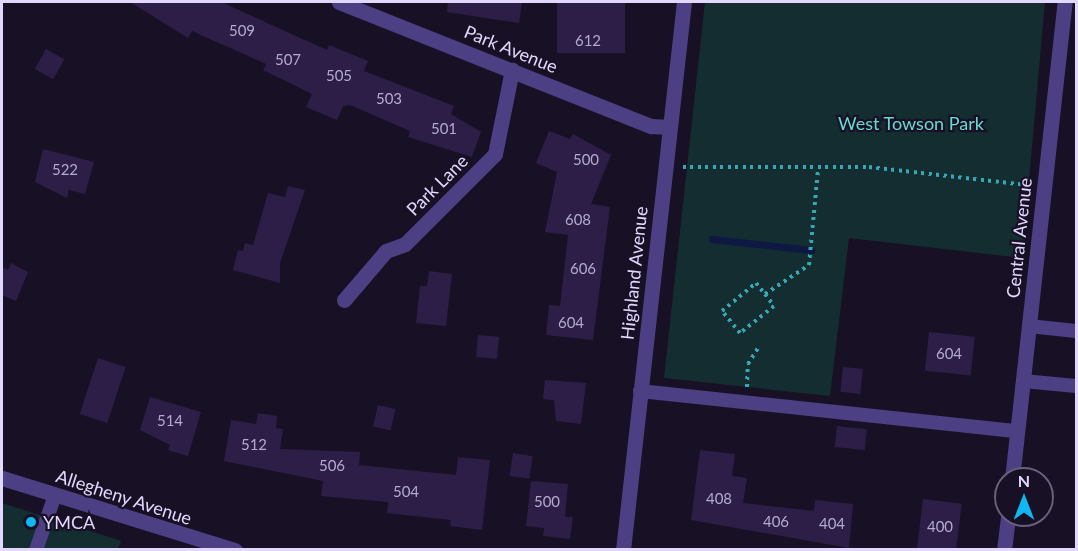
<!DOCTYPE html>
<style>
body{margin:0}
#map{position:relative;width:1078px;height:551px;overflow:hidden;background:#181126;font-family:Lato,sans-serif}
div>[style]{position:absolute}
.green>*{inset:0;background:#142d30}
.stream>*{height:7px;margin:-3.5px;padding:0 3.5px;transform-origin:3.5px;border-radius:3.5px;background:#0d1843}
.building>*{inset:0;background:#2c1e46;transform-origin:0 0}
.path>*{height:4px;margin-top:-2px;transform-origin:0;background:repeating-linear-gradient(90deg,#36a7b3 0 3px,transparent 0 7.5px)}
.lane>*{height:14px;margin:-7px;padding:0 7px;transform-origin:7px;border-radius:7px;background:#4c3f83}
.street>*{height:15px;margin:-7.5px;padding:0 7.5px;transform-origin:7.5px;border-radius:7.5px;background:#4c3f83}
.dots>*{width:16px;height:16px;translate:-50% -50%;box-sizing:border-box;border:3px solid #181126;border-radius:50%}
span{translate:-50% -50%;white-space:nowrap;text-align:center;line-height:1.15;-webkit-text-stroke:4.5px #181126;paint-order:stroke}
.number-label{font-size:15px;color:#b4aacf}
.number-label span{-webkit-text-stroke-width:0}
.street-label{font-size:18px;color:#e2d8fd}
.park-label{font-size:18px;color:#67dacf}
.poi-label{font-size:18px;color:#e2d8fd}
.left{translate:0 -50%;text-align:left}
.frame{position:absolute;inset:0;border:3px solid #e2d8fd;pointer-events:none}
.north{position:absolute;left:994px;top:467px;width:60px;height:60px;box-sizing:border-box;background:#181126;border:2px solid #69617c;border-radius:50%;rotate:0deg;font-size:16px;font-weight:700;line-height:24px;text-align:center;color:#e2d8fd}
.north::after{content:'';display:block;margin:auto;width:21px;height:27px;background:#0fb8f2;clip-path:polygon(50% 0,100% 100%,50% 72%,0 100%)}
</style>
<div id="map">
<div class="green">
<i style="clip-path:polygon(705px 2px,1045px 2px,1022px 258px,849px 238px,830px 396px,664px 378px)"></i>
<i style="clip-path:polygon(2px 503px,121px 541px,118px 549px,2px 549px)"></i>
</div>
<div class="stream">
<i style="left:712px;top:239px;width:100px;rotate:6.3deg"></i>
</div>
<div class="building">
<i style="clip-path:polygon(130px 2px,221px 2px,327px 50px,329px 45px,368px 61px,364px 71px,454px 106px,451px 114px,481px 132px,472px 157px,408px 137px,410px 131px,350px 105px,343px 106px,337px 120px,306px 107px,312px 94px,263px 70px,266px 64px,192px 31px,188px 38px)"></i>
<i style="clip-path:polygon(448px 2px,522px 2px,519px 23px,447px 12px)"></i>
<i style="left:557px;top:2px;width:68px;height:51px"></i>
<i style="left:46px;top:49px;width:21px;height:23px;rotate:29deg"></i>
<i style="clip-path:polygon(549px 131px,570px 139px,573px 134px,611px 155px,591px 204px,610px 207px,593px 340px,546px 335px,549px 305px,560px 306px,568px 235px,545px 232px,557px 172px,536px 163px)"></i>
<i style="clip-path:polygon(43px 149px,94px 162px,85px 194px,69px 190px,67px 198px,35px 182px)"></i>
<i style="clip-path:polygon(288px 186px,305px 190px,280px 263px,280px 283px,233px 270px,238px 250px,243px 251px,245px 243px,253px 245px,268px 193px,285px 197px)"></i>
<i style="clip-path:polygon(11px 263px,28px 272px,16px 301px,2px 295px,2px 267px,8px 270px)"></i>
<i style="clip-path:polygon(429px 271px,452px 274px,446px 326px,416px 323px,420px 286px,427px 286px)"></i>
<i style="left:929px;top:332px;width:46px;height:39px;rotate:6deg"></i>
<i style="left:478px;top:335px;width:21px;height:22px;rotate:5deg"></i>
<i style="left:98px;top:358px;width:29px;height:59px;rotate:18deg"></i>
<i style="left:843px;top:367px;width:20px;height:25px;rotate:6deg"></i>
<i style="clip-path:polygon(545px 380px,586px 383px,581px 424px,556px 421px,554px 400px,543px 399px)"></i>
<i style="clip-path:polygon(150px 397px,201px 412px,188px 456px,168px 450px,170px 445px,140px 430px)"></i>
<i style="left:378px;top:405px;width:18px;height:22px;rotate:13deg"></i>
<i style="clip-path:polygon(258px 413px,277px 416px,276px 428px,283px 429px,280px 449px,360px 452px,359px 465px,456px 475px,458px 457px,490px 460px,482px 530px,450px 526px,451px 520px,387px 513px,388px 502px,321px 496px,323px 481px,224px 461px,231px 420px,256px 424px)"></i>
<i style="left:837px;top:426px;width:30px;height:21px;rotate:6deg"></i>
<i style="clip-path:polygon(700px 450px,735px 454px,732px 476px,747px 478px,743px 503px,814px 511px,815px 500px,853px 504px,849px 548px,691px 520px)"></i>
<i style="left:513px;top:453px;width:20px;height:23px;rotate:9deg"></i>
<i style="clip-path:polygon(531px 481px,568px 484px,565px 517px,573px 517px,570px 539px,543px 536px,544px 528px,526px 526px)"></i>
<i style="left:923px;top:499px;width:39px;height:50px;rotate:7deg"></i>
</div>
<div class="path">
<i style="left:683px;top:167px;width:186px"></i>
<i style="left:869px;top:167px;width:160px;rotate:6.5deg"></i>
<i style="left:765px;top:294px;width:15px;rotate:53deg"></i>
<i style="left:774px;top:306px;width:43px;rotate:141.5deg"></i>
<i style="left:740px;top:333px;width:28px;rotate:-129deg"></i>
<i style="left:722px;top:311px;width:44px;rotate:-39.5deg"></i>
<i style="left:756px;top:283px;width:14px;rotate:51deg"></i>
<i style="left:765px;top:294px;width:53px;rotate:-33.4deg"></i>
<i style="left:809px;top:265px;width:95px;rotate:-84.6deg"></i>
<i style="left:747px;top:387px;width:23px;rotate:-88deg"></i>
<i style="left:748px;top:364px;width:19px;rotate:-58deg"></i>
</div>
<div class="lane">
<i style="left:1029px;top:326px;width:47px;rotate:6.1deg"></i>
<i style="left:1023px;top:381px;width:53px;rotate:5.4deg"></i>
<i style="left:640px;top:391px;width:379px;rotate:6.1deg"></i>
<i style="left:36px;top:550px;width:58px;rotate:-70.9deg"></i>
</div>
<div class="street">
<i style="left:339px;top:2px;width:336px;rotate:21.7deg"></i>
<i style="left:651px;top:126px;width:19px;rotate:3deg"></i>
<i style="left:344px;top:300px;width:65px;rotate:-49.4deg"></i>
<i style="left:386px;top:251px;width:20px;rotate:-20deg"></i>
<i style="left:405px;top:244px;width:127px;rotate:-45deg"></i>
<i style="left:495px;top:154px;width:86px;rotate:-78.6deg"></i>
<i style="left:2px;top:478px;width:244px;rotate:17.2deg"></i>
<i style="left:1012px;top:479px;width:480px;rotate:-83.7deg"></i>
<i style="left:623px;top:550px;width:551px;rotate:-83.65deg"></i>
<i style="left:1004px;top:550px;width:35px;rotate:-83deg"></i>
</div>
<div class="dots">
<i style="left:31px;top:522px;background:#0fb8f2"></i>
</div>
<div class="number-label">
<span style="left:242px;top:31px">509</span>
<span style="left:588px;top:41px">612</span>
<span style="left:288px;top:60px">507</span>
<span style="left:339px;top:76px">505</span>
<span style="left:389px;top:99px">503</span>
<span style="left:444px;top:129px">501</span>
<span style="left:586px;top:160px">500</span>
<span style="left:65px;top:170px">522</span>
<span style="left:578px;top:220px">608</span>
<span style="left:583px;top:269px">606</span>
<span style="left:571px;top:323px">604</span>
<span style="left:949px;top:354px">604</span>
<span style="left:170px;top:421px">514</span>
<span style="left:254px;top:445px">512</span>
<span style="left:332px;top:466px">506</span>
<span style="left:406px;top:492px">504</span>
<span style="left:719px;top:499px">408</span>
<span style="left:547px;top:502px">500</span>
<span style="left:776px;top:522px">406</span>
<span style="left:832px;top:524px">404</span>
<span style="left:940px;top:527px">400</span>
</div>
<div class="street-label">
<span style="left:511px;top:49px;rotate:22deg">Park Avenue</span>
<span style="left:437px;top:185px;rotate:-45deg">Park Lane</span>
<span style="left:1019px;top:238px;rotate:-84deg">Central Avenue</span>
<span style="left:634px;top:273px;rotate:-84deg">Highland Avenue</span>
<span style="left:124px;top:497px;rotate:18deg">Allegheny Avenue</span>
</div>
<div class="park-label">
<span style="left:911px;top:123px">West Towson Park</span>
</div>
<div class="poi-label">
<span class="left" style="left:43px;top:522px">YMCA</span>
</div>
<div class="frame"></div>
<div class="north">N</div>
</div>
